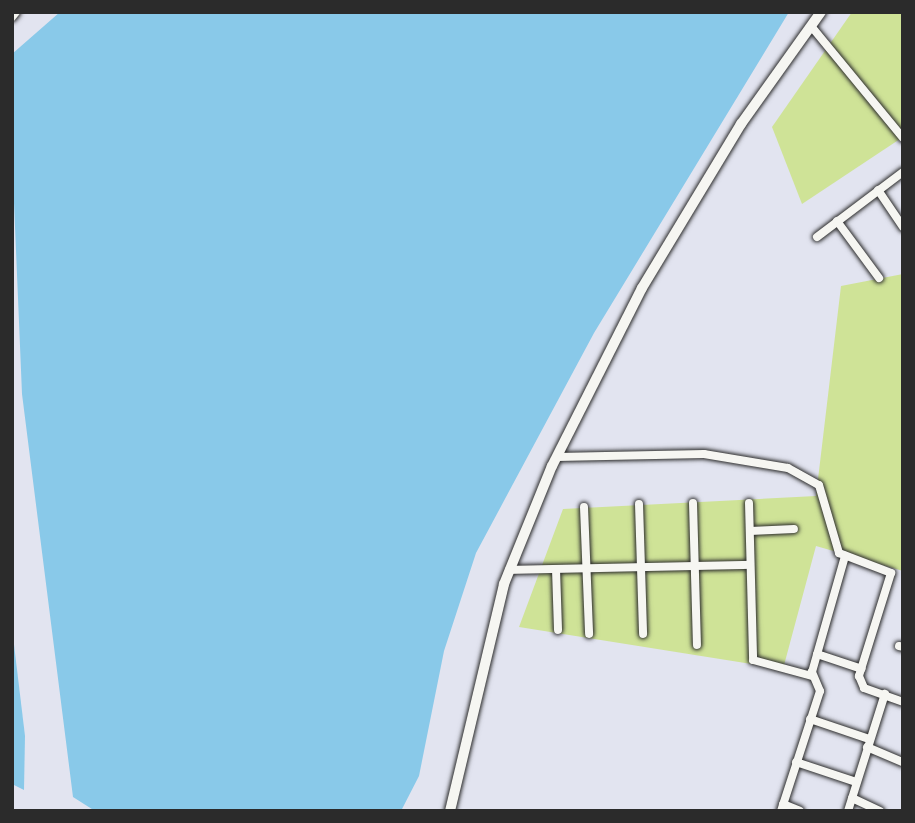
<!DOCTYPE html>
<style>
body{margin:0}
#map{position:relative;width:915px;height:823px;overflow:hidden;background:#e2e4f0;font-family:Mali,sans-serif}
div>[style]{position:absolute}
.green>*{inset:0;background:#cfe397}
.water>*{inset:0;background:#89c9e9}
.roads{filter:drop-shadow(0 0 2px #2b2b2b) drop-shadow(0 0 2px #2b2b2b)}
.minor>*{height:8px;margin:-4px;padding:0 4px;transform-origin:4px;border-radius:4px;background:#f6f6f2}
.tertiary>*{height:10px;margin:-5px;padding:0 5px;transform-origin:5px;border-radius:5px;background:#f6f6f2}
span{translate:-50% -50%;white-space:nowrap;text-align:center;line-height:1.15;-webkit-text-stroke:6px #f6f6f2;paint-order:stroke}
.frame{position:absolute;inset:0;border:14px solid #2b2b2b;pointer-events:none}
</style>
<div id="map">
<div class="green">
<i style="clip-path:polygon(852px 12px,903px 12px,903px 137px,802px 204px,772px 127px)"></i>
<i style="clip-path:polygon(903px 274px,903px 571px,816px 546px,783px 669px,519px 627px,563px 509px,816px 496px,841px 286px)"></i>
</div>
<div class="water">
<i style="clip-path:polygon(60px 12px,789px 12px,594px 333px,476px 553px,444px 651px,419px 776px,401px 811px,95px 811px,73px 797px,22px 394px,12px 155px,12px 54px)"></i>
<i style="clip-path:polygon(12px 628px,25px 736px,24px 790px,12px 784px)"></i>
</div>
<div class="roads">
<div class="minor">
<i style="left:12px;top:17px;width:6px;rotate:-51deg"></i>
<i style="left:811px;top:26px;width:145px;rotate:50.6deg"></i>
<i style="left:878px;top:190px;width:45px;rotate:56deg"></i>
<i style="left:837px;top:221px;width:71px;rotate:53.6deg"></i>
<i style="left:817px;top:237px;width:108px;rotate:-37.1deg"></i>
<i style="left:557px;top:457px;width:147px;rotate:-1.2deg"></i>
<i style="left:704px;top:454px;width:85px;rotate:9.5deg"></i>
<i style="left:788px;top:468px;width:35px;rotate:29deg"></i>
<i style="left:819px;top:485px;width:71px;rotate:73.6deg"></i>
<i style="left:839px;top:553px;width:56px;rotate:21deg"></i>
<i style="left:891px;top:573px;width:108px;rotate:107.3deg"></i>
<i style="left:859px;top:676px;width:13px;rotate:67deg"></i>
<i style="left:864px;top:688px;width:41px;rotate:19.7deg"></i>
<i style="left:693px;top:503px;width:142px;rotate:88.4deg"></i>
<i style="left:749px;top:503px;width:157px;rotate:88.5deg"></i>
<i style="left:753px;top:660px;width:61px;rotate:15.2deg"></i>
<i style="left:639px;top:504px;width:130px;rotate:88.2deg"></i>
<i style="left:584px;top:507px;width:127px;rotate:87.7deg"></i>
<i style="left:750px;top:531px;width:44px;rotate:-2.6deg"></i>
<i style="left:556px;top:569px;width:61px;rotate:88.1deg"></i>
<i style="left:509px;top:570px;width:241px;rotate:-1.2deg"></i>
<i style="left:899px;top:646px;width:4px;rotate:14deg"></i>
<i style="left:817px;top:654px;width:47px;rotate:18.4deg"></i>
<i style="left:810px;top:719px;width:62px;rotate:18.7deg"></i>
<i style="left:867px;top:747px;width:39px;rotate:23deg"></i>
<i style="left:796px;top:762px;width:63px;rotate:18.4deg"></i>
<i style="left:852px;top:798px;width:31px;rotate:25deg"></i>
<i style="left:783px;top:804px;width:18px;rotate:22deg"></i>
<i style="left:781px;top:811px;width:126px;rotate:-72deg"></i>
<i style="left:820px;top:691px;width:21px;rotate:-113deg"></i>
<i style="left:812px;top:672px;width:121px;rotate:-74.1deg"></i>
<i style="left:848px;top:811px;width:123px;rotate:-72.5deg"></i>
</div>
<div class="tertiary">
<i style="left:450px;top:811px;width:233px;rotate:-76.6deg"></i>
<i style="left:504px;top:584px;width:127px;rotate:-67.9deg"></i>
<i style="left:552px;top:466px;width:199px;rotate:-63.2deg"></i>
<i style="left:642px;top:288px;width:192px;rotate:-58.9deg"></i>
<i style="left:741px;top:124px;width:138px;rotate:-54.5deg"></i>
</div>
</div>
<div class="frame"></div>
</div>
